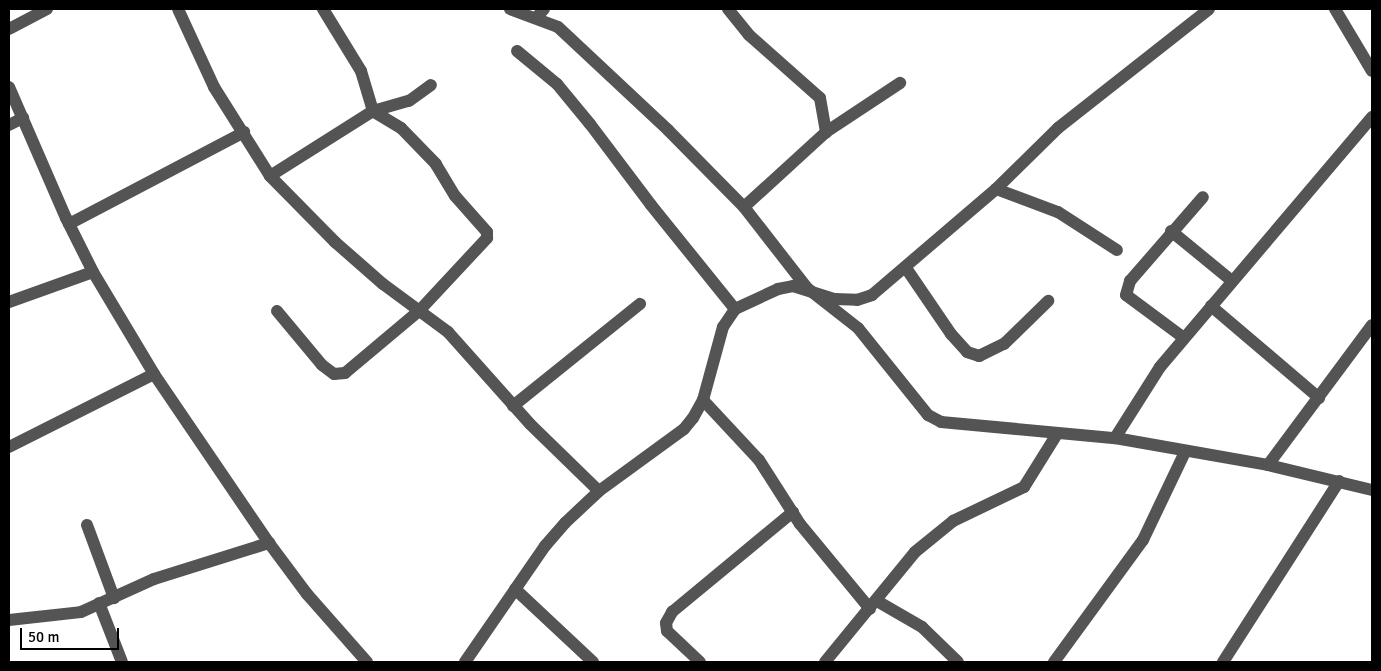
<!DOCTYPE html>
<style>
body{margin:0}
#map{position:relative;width:1381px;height:671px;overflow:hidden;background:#fff;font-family:Signika,sans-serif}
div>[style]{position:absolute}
.minor>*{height:12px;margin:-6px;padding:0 6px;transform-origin:6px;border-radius:6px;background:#545454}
span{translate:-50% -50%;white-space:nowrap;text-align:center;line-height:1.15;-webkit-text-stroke:5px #fff;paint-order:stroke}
.frame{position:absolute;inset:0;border:10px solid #000;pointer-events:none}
.scale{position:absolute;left:20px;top:628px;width:99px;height:22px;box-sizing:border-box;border:2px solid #000;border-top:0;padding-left:6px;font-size:15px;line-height:18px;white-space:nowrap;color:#000;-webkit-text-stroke:4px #fff;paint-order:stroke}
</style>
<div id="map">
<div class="minor">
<i style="left:178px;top:9px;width:86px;rotate:65.2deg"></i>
<i style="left:214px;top:87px;width:105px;rotate:57.8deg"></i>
<i style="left:270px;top:176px;width:93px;rotate:45.4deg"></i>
<i style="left:335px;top:242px;width:64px;rotate:41.2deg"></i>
<i style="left:383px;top:284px;width:81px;rotate:36.4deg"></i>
<i style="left:448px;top:332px;width:123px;rotate:48.3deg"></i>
<i style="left:530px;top:424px;width:96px;rotate:44.2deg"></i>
<i style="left:510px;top:9px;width:51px;rotate:20.6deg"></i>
<i style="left:558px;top:27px;width:151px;rotate:43.1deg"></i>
<i style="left:668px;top:130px;width:108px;rotate:45.4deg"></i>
<i style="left:744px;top:207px;width:103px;rotate:52.1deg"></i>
<i style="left:807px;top:288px;width:65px;rotate:38.1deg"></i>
<i style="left:858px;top:328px;width:112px;rotate:51.2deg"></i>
<i style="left:928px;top:415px;width:15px;rotate:28deg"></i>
<i style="left:941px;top:422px;width:175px;rotate:5.3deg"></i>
<i style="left:1115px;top:438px;width:155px;rotate:10deg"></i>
<i style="left:1268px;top:465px;width:107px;rotate:13.5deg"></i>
<i style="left:728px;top:9px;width:33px;rotate:51deg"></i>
<i style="left:749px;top:35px;width:95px;rotate:41.6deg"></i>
<i style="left:820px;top:98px;width:35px;rotate:80deg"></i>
<i style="left:1335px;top:9px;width:72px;rotate:59.2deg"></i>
<i style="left:536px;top:18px;width:12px;rotate:-48deg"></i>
<i style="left:9px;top:29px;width:43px;rotate:-27.8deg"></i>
<i style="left:517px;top:51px;width:52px;rotate:39.5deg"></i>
<i style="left:557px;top:84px;width:52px;rotate:50.5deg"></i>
<i style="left:590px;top:124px;width:101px;rotate:53deg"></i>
<i style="left:651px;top:205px;width:134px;rotate:51.1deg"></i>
<i style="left:9px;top:87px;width:143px;rotate:66.5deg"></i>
<i style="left:66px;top:218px;width:60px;rotate:63.4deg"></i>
<i style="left:93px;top:272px;width:119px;rotate:59.1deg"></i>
<i style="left:154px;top:374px;width:204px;rotate:55.8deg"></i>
<i style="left:269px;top:543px;width:64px;rotate:53.3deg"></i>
<i style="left:307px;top:594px;width:91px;rotate:48.6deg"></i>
<i style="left:9px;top:125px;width:16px;rotate:-27deg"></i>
<i style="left:270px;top:176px;width:122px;rotate:-32.3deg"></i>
<i style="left:373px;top:111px;width:37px;rotate:-16deg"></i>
<i style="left:409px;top:101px;width:27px;rotate:-36deg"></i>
<i style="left:996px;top:189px;width:66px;rotate:20.4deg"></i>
<i style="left:1058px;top:212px;width:70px;rotate:32.8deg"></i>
<i style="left:744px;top:207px;width:111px;rotate:-42.4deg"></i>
<i style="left:826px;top:132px;width:89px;rotate:-33.5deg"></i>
<i style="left:69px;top:224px;width:198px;rotate:-27.7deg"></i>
<i style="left:1171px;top:231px;width:79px;rotate:39.3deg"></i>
<i style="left:906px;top:268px;width:80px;rotate:55.7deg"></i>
<i style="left:951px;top:334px;width:24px;rotate:48deg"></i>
<i style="left:967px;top:352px;width:13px;rotate:18deg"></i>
<i style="left:979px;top:356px;width:28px;rotate:-26deg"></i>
<i style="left:1004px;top:344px;width:62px;rotate:-44.3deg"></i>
<i style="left:9px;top:302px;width:89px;rotate:-19.7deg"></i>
<i style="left:1211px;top:306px;width:142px;rotate:40.4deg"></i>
<i style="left:277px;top:311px;width:70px;rotate:50.2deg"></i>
<i style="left:322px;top:365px;width:15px;rotate:37deg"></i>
<i style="left:334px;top:374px;width:11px;rotate:-5deg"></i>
<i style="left:345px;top:373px;width:97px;rotate:-40deg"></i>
<i style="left:419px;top:311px;width:100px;rotate:-47deg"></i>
<i style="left:487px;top:238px;width:6px;rotate:-90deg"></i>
<i style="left:487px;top:232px;width:48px;rotate:-131.6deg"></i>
<i style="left:455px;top:196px;width:37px;rotate:-121deg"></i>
<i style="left:436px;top:164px;width:50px;rotate:-134.2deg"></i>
<i style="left:401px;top:128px;width:33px;rotate:-149deg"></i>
<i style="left:373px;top:111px;width:42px;rotate:-106.7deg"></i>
<i style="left:361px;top:71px;width:73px;rotate:-121.5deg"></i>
<i style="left:1184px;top:338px;width:72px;rotate:-143.4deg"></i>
<i style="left:1126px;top:295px;width:15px;rotate:-74deg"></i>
<i style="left:1130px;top:281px;width:111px;rotate:-49deg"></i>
<i style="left:703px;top:400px;width:82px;rotate:47deg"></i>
<i style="left:759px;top:460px;width:76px;rotate:57.4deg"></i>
<i style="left:800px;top:524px;width:110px;rotate:50.5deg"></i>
<i style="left:513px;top:406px;width:163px;rotate:-38.8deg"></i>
<i style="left:1115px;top:438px;width:84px;rotate:-57.6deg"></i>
<i style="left:1160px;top:367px;width:328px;rotate:-49.7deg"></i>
<i style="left:9px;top:447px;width:162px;rotate:-26.7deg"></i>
<i style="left:1268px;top:465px;width:174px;rotate:-53.4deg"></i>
<i style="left:87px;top:525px;width:78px;rotate:69.7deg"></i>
<i style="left:515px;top:589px;width:107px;rotate:43.1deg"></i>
<i style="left:877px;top:601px;width:52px;rotate:30deg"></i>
<i style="left:922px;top:627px;width:50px;rotate:44.2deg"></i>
<i style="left:99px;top:603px;width:63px;rotate:68.7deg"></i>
<i style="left:9px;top:620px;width:72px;rotate:-6.3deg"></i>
<i style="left:81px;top:612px;width:80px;rotate:-24.3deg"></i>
<i style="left:154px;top:579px;width:121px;rotate:-17.4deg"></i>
<i style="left:465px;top:662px;width:141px;rotate:-55.4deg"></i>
<i style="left:545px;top:546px;width:30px;rotate:-49deg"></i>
<i style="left:565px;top:523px;width:47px;rotate:-43.3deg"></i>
<i style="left:599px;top:491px;width:105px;rotate:-36.1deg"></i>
<i style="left:684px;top:429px;width:14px;rotate:-51deg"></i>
<i style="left:693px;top:418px;width:21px;rotate:-61deg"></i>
<i style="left:703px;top:400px;width:76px;rotate:-74.7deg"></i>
<i style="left:723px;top:327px;width:22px;rotate:-56deg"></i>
<i style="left:735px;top:309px;width:47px;rotate:-24.9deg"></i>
<i style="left:778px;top:289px;width:15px;rotate:-11deg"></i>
<i style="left:793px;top:286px;width:43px;rotate:17.6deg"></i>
<i style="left:834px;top:299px;width:23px;rotate:2deg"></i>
<i style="left:857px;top:300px;width:16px;rotate:-18deg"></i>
<i style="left:872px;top:295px;width:163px;rotate:-40.5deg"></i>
<i style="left:996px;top:189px;width:87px;rotate:-44.5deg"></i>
<i style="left:1058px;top:128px;width:192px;rotate:-38.2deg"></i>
<i style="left:700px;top:662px;width:45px;rotate:-136.8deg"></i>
<i style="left:667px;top:631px;width:8px;rotate:-97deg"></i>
<i style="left:666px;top:623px;width:13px;rotate:-61deg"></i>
<i style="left:672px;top:612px;width:157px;rotate:-39.6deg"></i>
<i style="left:825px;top:662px;width:142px;rotate:-50.7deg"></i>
<i style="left:915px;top:552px;width:49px;rotate:-39.2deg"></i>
<i style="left:953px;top:521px;width:79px;rotate:-25.6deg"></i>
<i style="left:1024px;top:487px;width:62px;rotate:-58.1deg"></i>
<i style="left:1054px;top:662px;width:151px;rotate:-53.9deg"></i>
<i style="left:1143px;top:540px;width:98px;rotate:-64.5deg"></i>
<i style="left:1223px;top:662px;width:215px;rotate:-57.3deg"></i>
</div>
<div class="frame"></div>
<div class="scale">50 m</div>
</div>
